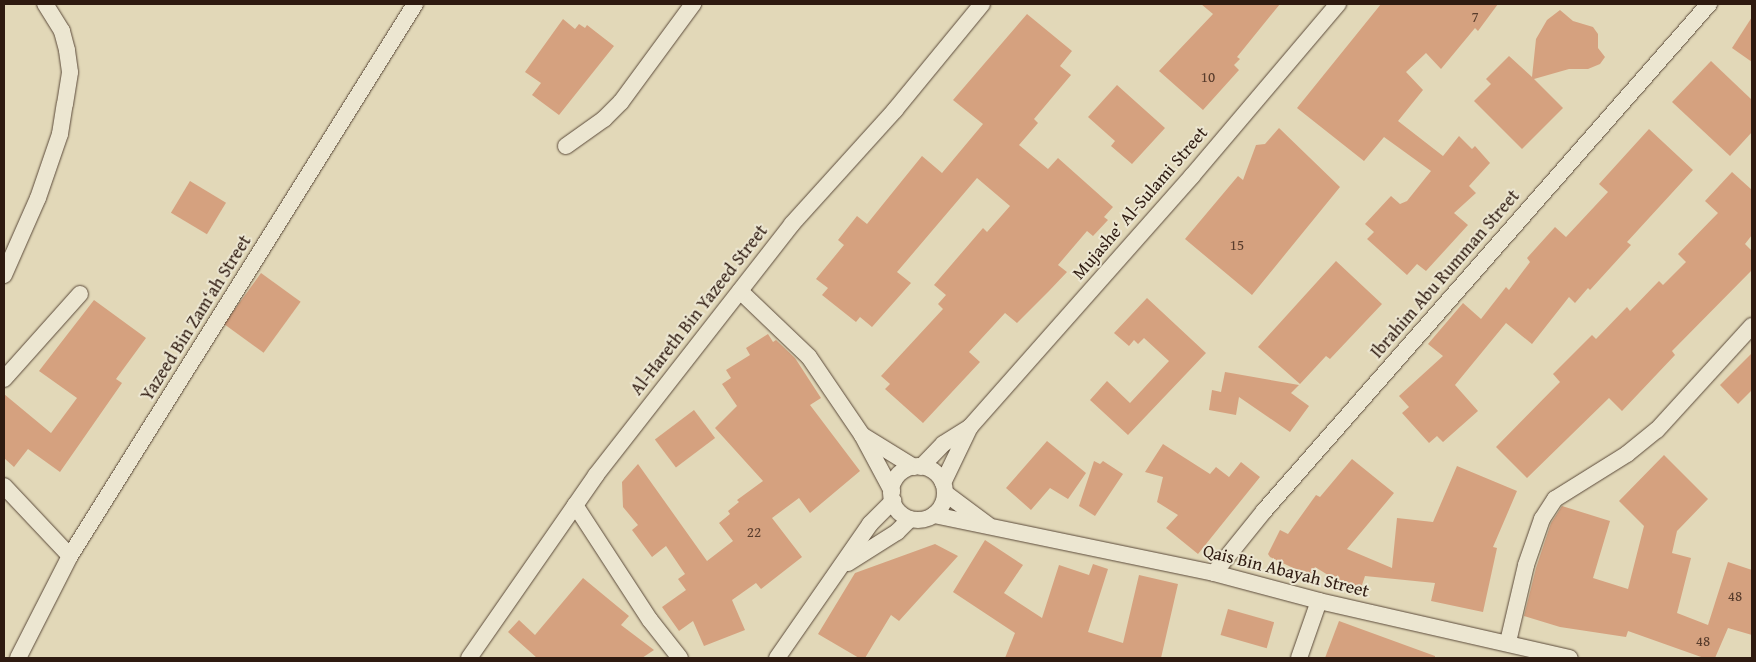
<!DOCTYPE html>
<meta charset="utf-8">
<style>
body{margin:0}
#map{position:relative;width:1756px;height:662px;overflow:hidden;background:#e2d8b8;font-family:"Gentium Book Plus",serif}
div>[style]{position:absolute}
.building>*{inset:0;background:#d5a17f;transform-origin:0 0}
.roads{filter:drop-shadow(0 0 1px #5b4a3a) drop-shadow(0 0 1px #5b4a3a)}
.minor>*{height:16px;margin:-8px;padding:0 8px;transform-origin:8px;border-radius:8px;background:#ece6d1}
.minor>.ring{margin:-8px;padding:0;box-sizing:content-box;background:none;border:16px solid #ece6d1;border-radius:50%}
span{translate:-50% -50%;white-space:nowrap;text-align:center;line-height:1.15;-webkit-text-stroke:4px #ece6d1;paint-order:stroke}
.number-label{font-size:15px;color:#583c2c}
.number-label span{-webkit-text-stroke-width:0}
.street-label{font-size:18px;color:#2e1a10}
.frame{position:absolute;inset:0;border:5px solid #2e1a10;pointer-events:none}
</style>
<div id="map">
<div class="building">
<i style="clip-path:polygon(1201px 4px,1280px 4px,1237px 57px,1240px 59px,1234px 65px,1239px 70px,1203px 110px,1159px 71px,1213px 14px)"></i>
<i style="clip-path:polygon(1381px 4px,1498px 4px,1478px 31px,1475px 28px,1441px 69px,1426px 53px,1406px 72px,1423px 90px,1398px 121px,1443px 156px,1459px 136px,1472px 149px,1475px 146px,1490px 163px,1469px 186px,1476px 193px,1454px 213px,1468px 225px,1426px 271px,1417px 264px,1407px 275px,1367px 239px,1374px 232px,1365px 224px,1391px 196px,1400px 204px,1407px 201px,1431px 171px,1384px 137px,1364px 161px,1297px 108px)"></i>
<i style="clip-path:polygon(1560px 10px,1573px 21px,1593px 27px,1598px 34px,1598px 48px,1605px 57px,1600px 64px,1588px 69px,1569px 69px,1534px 79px,1563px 108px,1522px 149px,1474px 101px,1491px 84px,1486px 79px,1509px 56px,1532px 77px,1536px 39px,1547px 20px)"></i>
<i style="clip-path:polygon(1027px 14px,1072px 51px,1060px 66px,1071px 75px,1034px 119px,1038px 123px,1019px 145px,1048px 169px,1058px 158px,1113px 207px,1104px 217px,1108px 220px,1093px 236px,1087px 231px,1058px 265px,1067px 272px,1049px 291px,1017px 323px,1005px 313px,969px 352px,980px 362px,923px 423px,885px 389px,890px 384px,881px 376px,943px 309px,938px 304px,946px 295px,934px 285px,983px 228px,987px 232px,1010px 206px,977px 178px,897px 272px,911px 283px,872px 327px,860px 317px,856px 322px,822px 295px,828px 288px,816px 279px,844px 245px,838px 240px,857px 216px,867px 224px,922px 156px,942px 173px,983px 124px,953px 100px)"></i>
<i style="clip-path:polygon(1752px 17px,1752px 62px,1732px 48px)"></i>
<i style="clip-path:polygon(563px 19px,575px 29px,579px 24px,585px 28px,587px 25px,614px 46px,559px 115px,532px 95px,541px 83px,525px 72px)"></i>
<i style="clip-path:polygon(1711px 61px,1752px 100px,1752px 132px,1730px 156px,1672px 102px)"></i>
<i style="clip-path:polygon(1117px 85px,1165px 128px,1132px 164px,1111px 146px,1115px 141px,1088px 117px)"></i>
<i style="clip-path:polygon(1279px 128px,1340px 187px,1252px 295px,1185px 239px,1238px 176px,1243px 180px,1256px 145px,1265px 144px)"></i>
<i style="clip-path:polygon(1649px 129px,1693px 170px,1627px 242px,1631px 245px,1590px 290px,1588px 288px,1575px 303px,1569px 297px,1532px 344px,1506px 323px,1455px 385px,1478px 411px,1443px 442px,1437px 436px,1429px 443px,1402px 413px,1409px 407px,1399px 396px,1443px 356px,1428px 344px,1463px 303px,1481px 319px,1506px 287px,1509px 290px,1530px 262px,1527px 258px,1555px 227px,1566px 237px,1608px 192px,1599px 184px)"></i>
<i style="clip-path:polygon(1732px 172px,1752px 190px,1752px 235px,1745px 244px,1752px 251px,1752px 270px,1672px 351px,1675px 355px,1622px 411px,1609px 398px,1527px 478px,1496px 447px,1560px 382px,1553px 374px,1592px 335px,1596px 339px,1627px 307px,1630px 311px,1659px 281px,1663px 285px,1686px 262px,1678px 254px,1718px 213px,1705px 201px)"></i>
<i style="left:190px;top:181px;width:42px;height:37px;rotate:31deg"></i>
<i style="clip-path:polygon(1336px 261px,1382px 304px,1330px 359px,1326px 356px,1300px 384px,1258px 347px)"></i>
<i style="left:261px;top:273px;width:49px;height:63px;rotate:36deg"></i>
<i style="clip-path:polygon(1147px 298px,1206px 353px,1128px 435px,1090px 400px,1107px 381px,1130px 403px,1169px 361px,1144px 338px,1138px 344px,1134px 340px,1129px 346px,1114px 333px)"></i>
<i style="clip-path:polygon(94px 300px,146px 338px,116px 379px,122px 383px,60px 472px,28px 449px,14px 467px,4px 458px,4px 394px,51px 433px,77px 398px,39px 371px)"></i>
<i style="clip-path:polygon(768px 334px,773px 342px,776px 340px,795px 358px,821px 398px,810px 405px,860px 471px,810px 513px,799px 498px,772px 518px,802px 557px,761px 589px,756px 583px,732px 600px,745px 630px,704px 646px,693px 621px,679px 631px,662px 607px,686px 590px,678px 579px,685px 574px,666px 546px,652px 557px,632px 530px,638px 525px,623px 507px,622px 482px,638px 464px,707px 561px,733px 541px,719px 523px,730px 514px,728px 511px,739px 502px,737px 500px,763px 481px,715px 428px,737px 406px,722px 384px,731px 378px,726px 370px,750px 355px,746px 348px)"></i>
<i style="clip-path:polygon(1752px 353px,1752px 390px,1738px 404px,1720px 385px)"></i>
<i style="clip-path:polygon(1225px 372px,1299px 385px,1291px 393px,1309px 406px,1290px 432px,1239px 397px,1236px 415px,1209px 410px,1212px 390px,1221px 392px)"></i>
<i style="left:694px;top:410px;width:35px;height:49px;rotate:53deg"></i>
<i style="clip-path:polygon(1047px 441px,1086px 473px,1068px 499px,1050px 488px,1031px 510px,1006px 488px)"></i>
<i style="clip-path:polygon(1163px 444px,1210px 474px,1216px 467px,1229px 477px,1241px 462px,1260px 477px,1198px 554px,1166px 528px,1178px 515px,1157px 502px,1163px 477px,1145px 472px)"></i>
<i style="clip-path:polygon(1664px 455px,1708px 499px,1677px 531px,1672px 553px,1691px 558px,1677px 613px,1708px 625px,1728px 562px,1752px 570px,1752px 635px,1728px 628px,1715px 658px,1704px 658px,1628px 631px,1626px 637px,1560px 627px,1524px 616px,1536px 568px,1551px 523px,1562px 506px,1610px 521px,1593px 578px,1628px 589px,1644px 526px,1619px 501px)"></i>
<i style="clip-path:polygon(1352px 459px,1394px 493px,1347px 549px,1392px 568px,1397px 518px,1433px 522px,1457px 466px,1517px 491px,1493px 547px,1497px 548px,1483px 612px,1431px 601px,1435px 583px,1365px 576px,1359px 594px,1315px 567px,1310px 576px,1270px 557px,1268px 554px,1280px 530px,1288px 534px,1316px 495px,1320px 497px)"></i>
<i style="clip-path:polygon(1094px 461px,1100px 464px,1103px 461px,1123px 474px,1095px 516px,1079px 506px)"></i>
<i style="clip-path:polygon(985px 540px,1023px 565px,1004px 593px,1042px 618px,1059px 565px,1089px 575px,1093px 564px,1108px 569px,1088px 632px,1123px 643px,1139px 575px,1178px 584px,1161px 658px,1005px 658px,1015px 633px,953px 592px)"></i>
<i style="clip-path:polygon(935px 544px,958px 556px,899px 621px,891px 615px,865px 658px,859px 658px,818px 634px,855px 573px)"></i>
<i style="clip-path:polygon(583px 578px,629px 616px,621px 625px,654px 650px,642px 658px,537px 658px,508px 632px,519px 620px,535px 635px)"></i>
<i style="left:1228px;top:609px;width:48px;height:27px;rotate:16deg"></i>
<i style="clip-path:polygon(1339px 621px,1435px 656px,1435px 658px,1325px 658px)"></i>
</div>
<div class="roads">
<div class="minor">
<i style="left:566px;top:146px;width:47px;rotate:-35.4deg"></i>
<i style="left:604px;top:119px;width:24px;rotate:-45deg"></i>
<i style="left:621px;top:102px;width:122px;rotate:-53.7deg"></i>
<i style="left:4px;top:275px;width:84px;rotate:-66.2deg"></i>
<i style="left:38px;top:198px;width:68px;rotate:-71deg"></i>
<i style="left:60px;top:134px;width:30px;rotate:-81deg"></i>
<i style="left:65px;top:104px;width:32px;rotate:-81deg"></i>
<i style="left:70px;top:72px;width:22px;rotate:-98deg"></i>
<i style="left:67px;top:50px;width:20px;rotate:-105deg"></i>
<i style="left:62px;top:31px;width:32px;rotate:-122deg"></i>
<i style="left:740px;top:291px;width:95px;rotate:43.7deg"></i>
<i style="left:809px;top:357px;width:94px;rotate:55.8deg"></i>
<i style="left:862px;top:435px;width:64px;rotate:61.8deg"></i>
<i style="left:4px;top:379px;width:114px;rotate:-48.2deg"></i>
<i style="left:862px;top:435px;width:61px;rotate:31.6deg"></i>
<i class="ring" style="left:891px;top:466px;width:38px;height:38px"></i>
<i style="left:921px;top:467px;width:32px;rotate:-46deg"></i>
<i style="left:943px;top:444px;width:32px;rotate:-32deg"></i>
<i style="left:970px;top:427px;width:335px;rotate:-48.5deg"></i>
<i style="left:1192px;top:176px;width:226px;rotate:-49.7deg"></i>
<i style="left:943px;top:483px;width:62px;rotate:-64.3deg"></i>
<i style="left:4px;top:486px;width:96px;rotate:46.7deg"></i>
<i style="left:945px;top:493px;width:54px;rotate:36.7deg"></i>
<i style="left:575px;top:505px;width:137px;rotate:56.9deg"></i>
<i style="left:650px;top:620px;width:48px;rotate:51.7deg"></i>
<i style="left:934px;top:515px;width:286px;rotate:11.7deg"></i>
<i style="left:1214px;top:573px;width:109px;rotate:14.9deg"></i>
<i style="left:1319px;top:601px;width:257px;rotate:12.8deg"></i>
<i style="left:848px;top:563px;width:58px;rotate:-32.3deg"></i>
<i style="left:897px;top:532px;width:18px;rotate:-45deg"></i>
<i style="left:1214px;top:573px;width:80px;rotate:-51.1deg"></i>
<i style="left:1264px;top:511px;width:675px;rotate:-48.73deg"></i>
<i style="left:1508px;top:642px;width:79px;rotate:-76.8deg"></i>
<i style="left:1526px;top:565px;width:49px;rotate:-70.8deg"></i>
<i style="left:1542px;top:519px;width:24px;rotate:-57deg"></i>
<i style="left:1555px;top:499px;width:85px;rotate:-32deg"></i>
<i style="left:1627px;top:454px;width:38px;rotate:-39deg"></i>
<i style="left:1657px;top:430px;width:141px;rotate:-47.6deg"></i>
<i style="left:18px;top:658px;width:114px;rotate:-63deg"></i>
<i style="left:70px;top:556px;width:651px;rotate:-57.99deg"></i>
<i style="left:469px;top:658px;width:223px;rotate:-55.2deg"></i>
<i style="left:596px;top:475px;width:318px;rotate:-52deg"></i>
<i style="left:792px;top:224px;width:154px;rotate:-47.9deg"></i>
<i style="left:895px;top:110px;width:137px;rotate:-50.6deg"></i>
<i style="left:777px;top:658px;width:163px;rotate:-55.2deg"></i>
<i style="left:870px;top:524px;width:33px;rotate:-45deg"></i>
<i style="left:1299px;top:658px;width:60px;rotate:-70.7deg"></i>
</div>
</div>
<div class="number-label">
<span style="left:1475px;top:17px">7</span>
<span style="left:1208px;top:77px">10</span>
<span style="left:1237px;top:245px">15</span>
<span style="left:754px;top:532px">22</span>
<span style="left:1735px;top:596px">48</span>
<span style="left:1703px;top:641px">48</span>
</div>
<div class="street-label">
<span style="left:1140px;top:203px;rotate:-49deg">Mujashe‘ Al-Sulami Street</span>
<span style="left:1445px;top:274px;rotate:-49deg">Ibrahim Abu Rumman Street</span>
<span style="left:699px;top:310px;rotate:-52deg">Al-Hareth Bin Yazeed Street</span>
<span style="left:196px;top:318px;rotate:-58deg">Yazeed Bin Zam‘ah Street</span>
<span style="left:1286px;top:571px;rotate:14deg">Qais Bin Abayah Street</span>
</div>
<div class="frame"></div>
</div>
